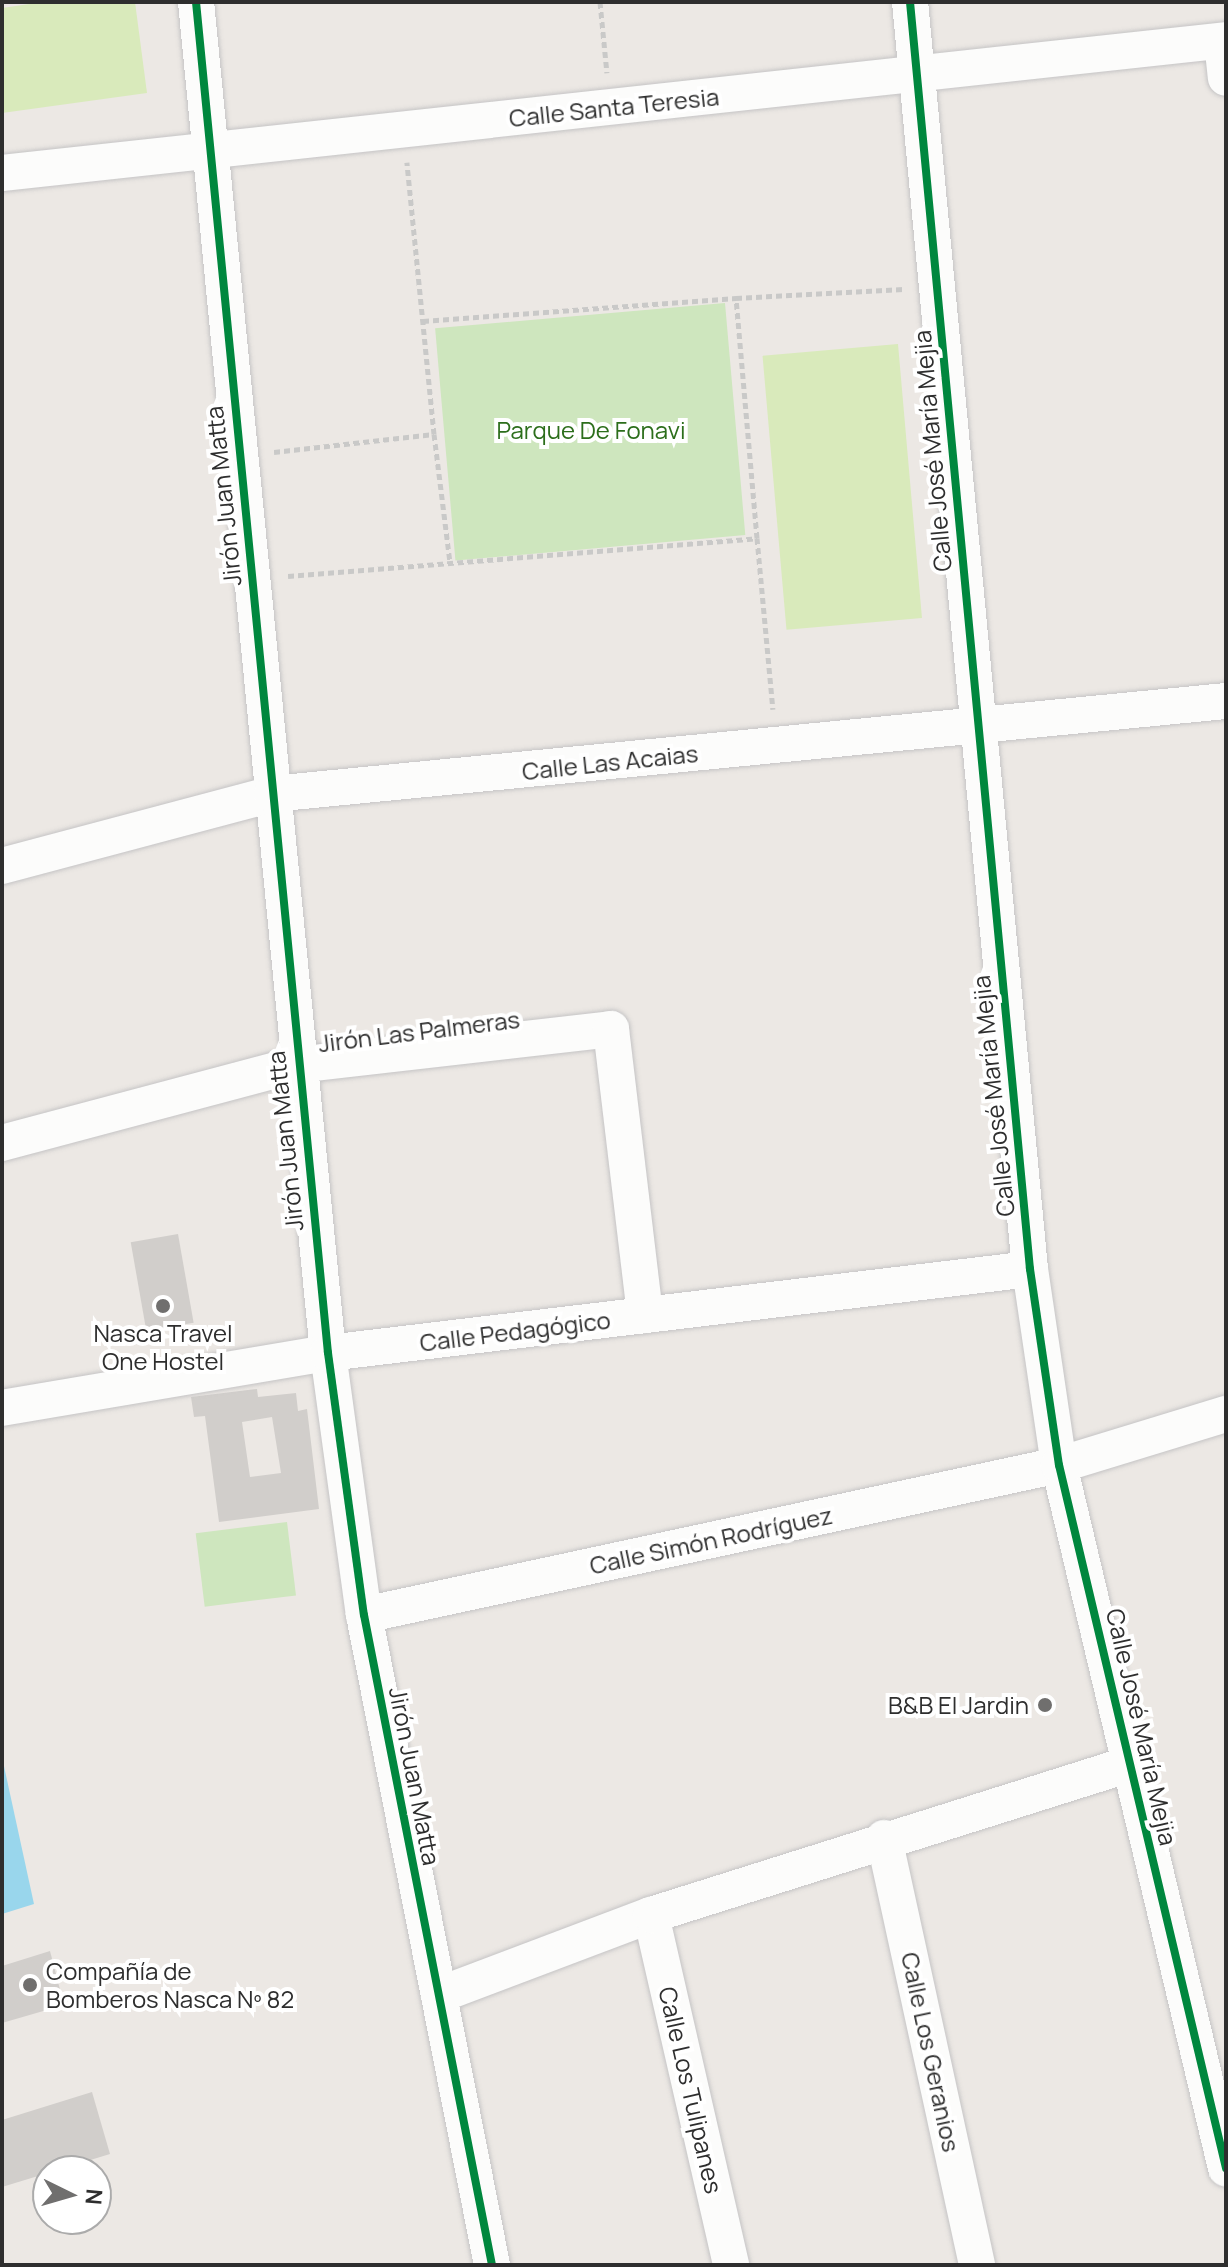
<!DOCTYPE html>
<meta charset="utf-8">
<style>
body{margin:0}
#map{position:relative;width:1228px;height:2267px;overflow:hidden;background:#ece8e4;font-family:Manrope,sans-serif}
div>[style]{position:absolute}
.green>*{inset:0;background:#cee6be;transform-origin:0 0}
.pitch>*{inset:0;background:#d9eabb;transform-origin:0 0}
.water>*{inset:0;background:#99d6ec}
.building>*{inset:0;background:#d1cecb;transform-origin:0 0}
.path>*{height:5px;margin-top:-2.5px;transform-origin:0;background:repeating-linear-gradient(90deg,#c9c9c8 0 6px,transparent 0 10px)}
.roads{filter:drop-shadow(0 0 2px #c5c4c5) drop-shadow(0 0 2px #c5c4c5)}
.minor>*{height:36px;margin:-18px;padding:0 18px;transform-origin:18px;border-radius:18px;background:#fcfcfb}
.cycleway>*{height:8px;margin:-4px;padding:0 4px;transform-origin:4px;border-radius:4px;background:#00873e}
.dots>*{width:22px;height:22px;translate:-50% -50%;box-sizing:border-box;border:4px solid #fff;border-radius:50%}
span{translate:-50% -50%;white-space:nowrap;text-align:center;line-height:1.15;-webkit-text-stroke:8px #fff;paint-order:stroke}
.street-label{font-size:24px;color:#2e2e2e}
.park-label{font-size:24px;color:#2c6e1b}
.poi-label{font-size:24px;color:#2e2e2e}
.right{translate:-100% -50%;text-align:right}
.left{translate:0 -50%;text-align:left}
.frame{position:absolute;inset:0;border:4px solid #2e2e2e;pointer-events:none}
.north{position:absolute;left:32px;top:2155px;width:80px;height:80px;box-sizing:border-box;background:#fff;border:2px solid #ababab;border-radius:50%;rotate:95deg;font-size:22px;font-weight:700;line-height:32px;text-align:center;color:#2e2e2e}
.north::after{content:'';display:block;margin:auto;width:28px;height:36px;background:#706f6e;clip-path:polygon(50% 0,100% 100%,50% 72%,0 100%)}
</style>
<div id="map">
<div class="green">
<i style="left:725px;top:303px;width:233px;height:291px;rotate:85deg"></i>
<i style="left:287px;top:1522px;width:74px;height:92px;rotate:83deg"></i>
</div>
<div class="pitch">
<i style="clip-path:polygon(43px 2px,135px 2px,147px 93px,2px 113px,2px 8px)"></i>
<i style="left:898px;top:344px;width:275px;height:136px;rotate:85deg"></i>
</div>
<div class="water">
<i style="clip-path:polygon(2px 1757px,34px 1904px,2px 1914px)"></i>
</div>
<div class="building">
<i style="left:178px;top:1234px;width:90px;height:48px;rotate:80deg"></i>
<i style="clip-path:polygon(evenodd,257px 1389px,258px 1397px,296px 1393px,298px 1411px,307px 1409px,319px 1509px,219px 1522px,205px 1416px,194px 1417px,191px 1397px,257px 1389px,272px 1417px,281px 1473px,250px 1477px,242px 1422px,272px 1417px)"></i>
<i style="clip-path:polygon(50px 1951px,64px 2005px,2px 2023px,2px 1966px)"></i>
<i style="clip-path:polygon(92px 2092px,110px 2154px,2px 2187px,2px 2120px)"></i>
</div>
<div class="path">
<i style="left:600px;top:2px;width:71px;rotate:84.4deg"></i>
<i style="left:423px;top:321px;width:314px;rotate:-4.2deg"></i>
<i style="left:434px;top:434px;width:130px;rotate:82.9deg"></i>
<i style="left:274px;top:452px;width:161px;rotate:-6.4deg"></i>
<i style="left:434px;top:434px;width:273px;rotate:-95.7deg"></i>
<i style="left:757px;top:538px;width:241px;rotate:-95deg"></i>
<i style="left:736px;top:298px;width:168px;rotate:-3.1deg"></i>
<i style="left:288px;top:576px;width:471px;rotate:-4.6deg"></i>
<i style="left:757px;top:538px;width:172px;rotate:84.7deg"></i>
</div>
<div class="roads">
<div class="minor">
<i style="left:196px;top:2px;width:1357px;rotate:84.42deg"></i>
<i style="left:328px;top:1353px;width:264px;rotate:82.2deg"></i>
<i style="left:364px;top:1615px;width:662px;rotate:78.86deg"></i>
<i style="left:910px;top:2px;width:1273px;rotate:84.59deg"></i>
<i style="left:1030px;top:1269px;width:198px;rotate:81.6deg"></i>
<i style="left:1059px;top:1465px;width:723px;rotate:76.64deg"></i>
<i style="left:1222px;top:41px;width:37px;rotate:84deg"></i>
<i style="left:2px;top:173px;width:1231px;rotate:-6.2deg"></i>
<i style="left:2px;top:866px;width:279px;rotate:-14.9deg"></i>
<i style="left:272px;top:794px;width:959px;rotate:-5.57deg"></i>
<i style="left:2px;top:1143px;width:304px;rotate:-14.9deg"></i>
<i style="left:296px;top:1065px;width:317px;rotate:-6.5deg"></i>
<i style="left:611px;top:1029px;width:288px;rotate:83.2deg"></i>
<i style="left:2px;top:1408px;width:331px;rotate:-9.6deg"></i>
<i style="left:328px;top:1353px;width:707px;rotate:-6.82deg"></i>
<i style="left:364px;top:1615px;width:711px;rotate:-12.18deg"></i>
<i style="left:1059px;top:1465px;width:175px;rotate:-17deg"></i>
<i style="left:884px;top:1838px;width:437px;rotate:77.7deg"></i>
<i style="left:651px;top:1915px;width:359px;rotate:77.1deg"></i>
<i style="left:439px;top:1995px;width:227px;rotate:-20.7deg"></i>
<i style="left:651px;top:1915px;width:502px;rotate:-17.5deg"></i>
</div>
</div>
<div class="cycleway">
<i style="left:196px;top:2px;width:1357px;rotate:84.42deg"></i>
<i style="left:328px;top:1353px;width:264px;rotate:82.2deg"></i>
<i style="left:364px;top:1615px;width:662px;rotate:78.86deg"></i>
<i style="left:910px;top:2px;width:1273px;rotate:84.59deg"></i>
<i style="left:1030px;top:1269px;width:198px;rotate:81.6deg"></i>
<i style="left:1059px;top:1465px;width:723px;rotate:76.64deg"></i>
</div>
<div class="dots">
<i style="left:163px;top:1306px;background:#706f6e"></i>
<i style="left:1045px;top:1705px;background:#706f6e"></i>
<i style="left:30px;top:1985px;background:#706f6e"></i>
</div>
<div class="street-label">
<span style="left:614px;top:107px;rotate:-6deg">Calle Santa Teresia</span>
<span style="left:932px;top:451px;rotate:-95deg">Calle José María Mejia</span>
<span style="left:223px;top:496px;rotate:-96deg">Jirón Juan Matta</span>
<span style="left:610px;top:762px;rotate:-6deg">Calle Las Acaias</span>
<span style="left:419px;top:1031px;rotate:-7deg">Jirón Las Palmeras</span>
<span style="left:993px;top:1096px;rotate:-96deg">Calle José María Mejia</span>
<span style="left:285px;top:1141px;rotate:-96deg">Jirón Juan Matta</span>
<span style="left:515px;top:1331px;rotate:-7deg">Calle Pedagógico</span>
<span style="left:711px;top:1540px;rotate:-12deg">Calle Simón Rodríguez</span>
<span style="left:1142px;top:1727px;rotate:77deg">Calle José María Mejia</span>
<span style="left:415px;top:1776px;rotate:79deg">Jirón Juan Matta</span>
<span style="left:931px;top:2052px;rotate:78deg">Calle Los Geranios</span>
<span style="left:691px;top:2090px;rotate:77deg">Calle Los Tulipanes</span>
</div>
<div class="park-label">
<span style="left:591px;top:430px">Parque De Fonavi</span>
</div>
<div class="poi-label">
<span style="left:163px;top:1347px">Nasca Travel<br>One Hostel</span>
<span class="right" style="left:1029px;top:1705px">B&amp;B El Jardin</span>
<span class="left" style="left:46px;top:1985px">Compañía de<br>Bomberos Nasca Nº 82</span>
</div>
<div class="frame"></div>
<div class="north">N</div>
</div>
